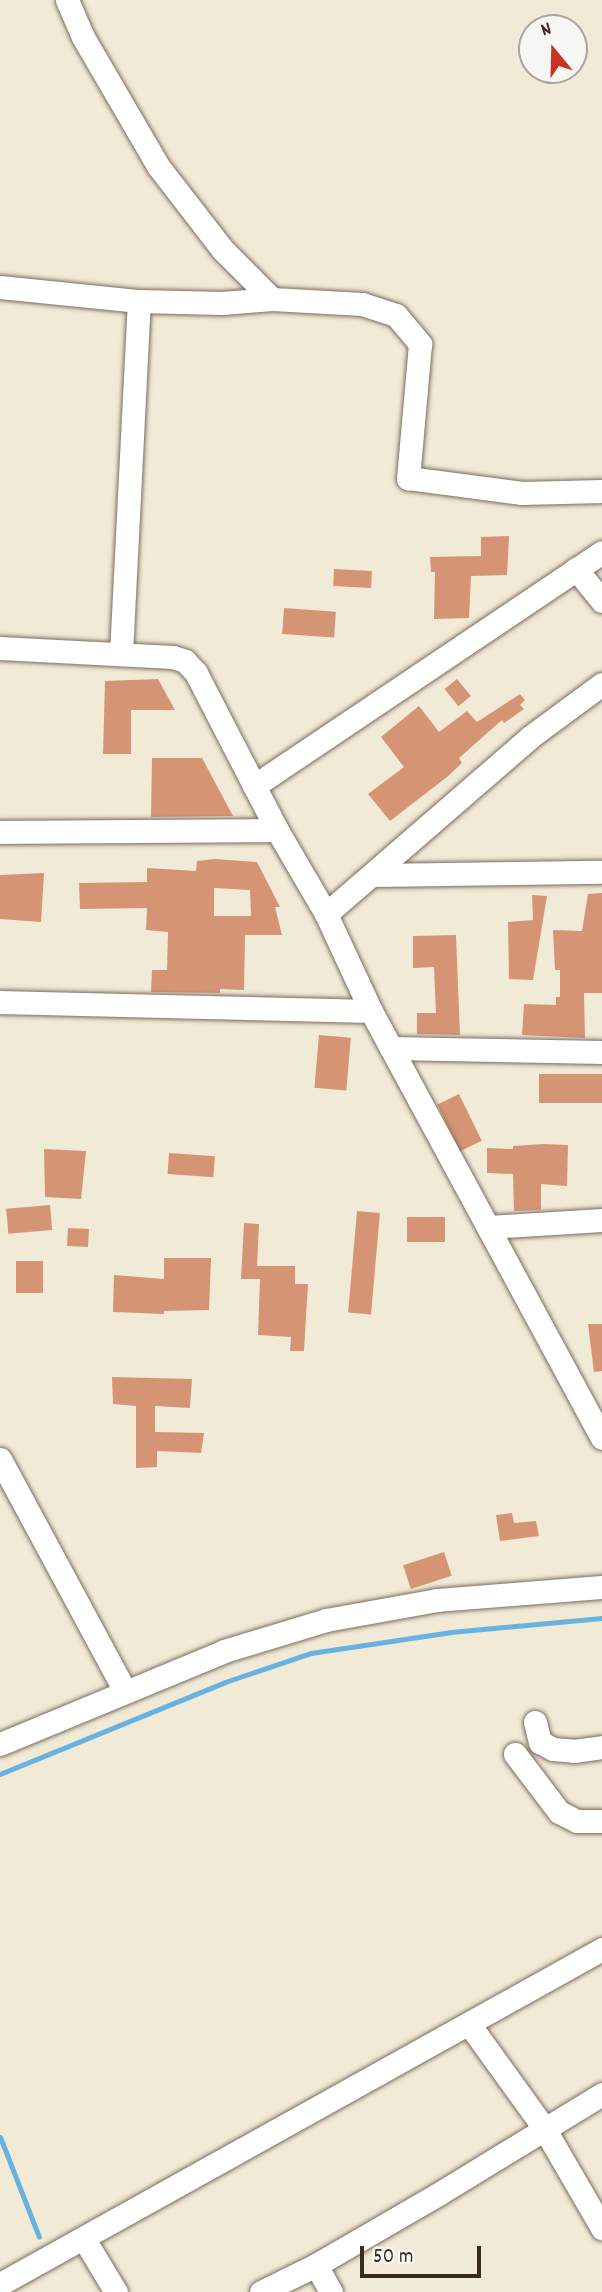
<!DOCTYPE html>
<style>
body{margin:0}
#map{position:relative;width:602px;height:2292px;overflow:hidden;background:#f1ead7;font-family:Dekko,sans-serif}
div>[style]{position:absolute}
.stream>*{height:5px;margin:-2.5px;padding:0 2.5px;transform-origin:2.5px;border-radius:2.5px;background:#68b1e0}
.building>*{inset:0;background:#d59575;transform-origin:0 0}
.roads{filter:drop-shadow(0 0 2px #7b6d5f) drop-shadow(0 0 2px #7b6d5f)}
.minor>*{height:23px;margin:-11.5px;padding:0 11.5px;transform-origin:11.5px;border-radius:11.5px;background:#fff}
span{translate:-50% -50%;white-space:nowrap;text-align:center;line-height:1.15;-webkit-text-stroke:5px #f6f6f2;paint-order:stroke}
.north{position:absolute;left:518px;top:14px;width:70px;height:70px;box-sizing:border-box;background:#f6f6f2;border:2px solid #aba49d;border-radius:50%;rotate:341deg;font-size:19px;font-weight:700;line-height:28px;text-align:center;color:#3b2a1e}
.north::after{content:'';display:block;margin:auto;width:24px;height:32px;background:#c8321e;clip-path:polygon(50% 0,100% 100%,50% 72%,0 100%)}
.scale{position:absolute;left:360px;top:2246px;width:121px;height:32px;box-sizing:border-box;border:4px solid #3b2a1e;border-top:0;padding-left:9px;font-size:21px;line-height:24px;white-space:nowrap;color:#3b2a1e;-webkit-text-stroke:5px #f6f6f2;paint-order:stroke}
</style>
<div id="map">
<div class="stream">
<i style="left:0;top:1774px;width:243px;rotate:-22.2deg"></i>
<i style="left:225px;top:1682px;width:91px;rotate:-18.6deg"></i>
<i style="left:311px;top:1653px;width:142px;rotate:-8.5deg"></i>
<i style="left:451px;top:1632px;width:152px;rotate:-5.3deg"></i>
<i style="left:0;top:2137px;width:107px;rotate:68.7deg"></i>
</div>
<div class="building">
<i style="clip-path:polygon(509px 536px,507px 575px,471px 576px,469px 618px,434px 619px,435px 572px,431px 572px,430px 557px,481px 556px,481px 537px)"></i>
<i style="left:334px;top:569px;width:38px;height:17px;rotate:3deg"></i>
<i style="left:284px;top:608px;width:52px;height:26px;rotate:4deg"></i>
<i style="clip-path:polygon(158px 679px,175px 710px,131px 710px,131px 754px,103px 754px,105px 681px)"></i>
<i style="left:457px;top:679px;width:22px;height:16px;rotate:51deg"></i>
<i style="clip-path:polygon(520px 694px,525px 700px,520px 705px,524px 709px,504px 723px,502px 720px,459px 758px,462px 763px,447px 777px,390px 821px,368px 794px,404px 767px,381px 737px,419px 706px,439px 732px,467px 711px,477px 722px)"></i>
<i style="clip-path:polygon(152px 758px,202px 758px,233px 816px,151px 817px)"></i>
<i style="clip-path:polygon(evenodd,215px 859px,257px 862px,280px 907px,275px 907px,282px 935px,245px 935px,244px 990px,220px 989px,220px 993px,151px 992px,152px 970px,167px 970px,168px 932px,146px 930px,147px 908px,80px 909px,79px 883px,147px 882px,147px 868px,196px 871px,197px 861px,215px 859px,214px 888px,250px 890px,251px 916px,214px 916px,214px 888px)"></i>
<i style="clip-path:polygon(44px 873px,41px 922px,0 919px,0 875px)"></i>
<i style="clip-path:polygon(602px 893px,602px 993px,584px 993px,585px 1038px,522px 1035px,524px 1004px,556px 1005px,556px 997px,560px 997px,560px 970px,555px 970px,553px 930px,582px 931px,588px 894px)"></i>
<i style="clip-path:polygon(532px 895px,547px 896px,533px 980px,509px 979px,508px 922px,533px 920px)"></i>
<i style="clip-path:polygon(456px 935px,460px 1035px,417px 1034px,417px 1013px,436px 1013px,434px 967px,413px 968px,413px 936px)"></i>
<i style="left:319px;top:1035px;width:32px;height:53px;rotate:5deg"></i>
<i style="left:602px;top:1074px;width:29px;height:63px;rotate:90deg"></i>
<i style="left:459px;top:1094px;width:52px;height:24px;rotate:64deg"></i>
<i style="clip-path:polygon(544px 1144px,568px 1145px,567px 1186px,541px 1184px,541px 1210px,514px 1211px,513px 1174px,487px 1173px,487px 1148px,513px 1149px,513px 1146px)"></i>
<i style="clip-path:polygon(44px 1149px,86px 1151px,81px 1199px,45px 1197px)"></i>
<i style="left:169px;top:1153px;width:46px;height:21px;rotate:4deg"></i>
<i style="left:50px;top:1205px;width:25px;height:44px;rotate:85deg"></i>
<i style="left:357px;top:1211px;width:23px;height:102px;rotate:5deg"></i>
<i style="left:407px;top:1217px;width:38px;height:25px"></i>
<i style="clip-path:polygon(244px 1223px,259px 1224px,257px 1266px,295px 1266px,295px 1284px,308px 1284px,304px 1351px,290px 1351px,291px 1337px,258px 1335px,260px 1279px,241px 1279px)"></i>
<i style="left:68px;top:1228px;width:21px;height:18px;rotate:3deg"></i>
<i style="clip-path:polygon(164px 1258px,211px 1258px,209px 1310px,164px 1311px,164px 1314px,113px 1312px,114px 1275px,164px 1279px)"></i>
<i style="left:16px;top:1261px;width:27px;height:32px"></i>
<i style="clip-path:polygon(588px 1324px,602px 1324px,602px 1371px,594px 1372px)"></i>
<i style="clip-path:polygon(112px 1377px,192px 1379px,190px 1408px,155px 1406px,155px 1432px,204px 1433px,201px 1453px,157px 1451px,157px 1467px,136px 1468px,136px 1406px,113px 1404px)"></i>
<i style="clip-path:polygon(512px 1513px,514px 1523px,536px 1521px,539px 1536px,500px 1541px,496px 1515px)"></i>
<i style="left:444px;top:1552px;width:25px;height:43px;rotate:72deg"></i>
</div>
<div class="roads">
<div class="minor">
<i style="left:67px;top:0;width:40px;rotate:66.6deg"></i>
<i style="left:83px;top:37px;width:149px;rotate:59.8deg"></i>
<i style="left:158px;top:166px;width:106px;rotate:52.3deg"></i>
<i style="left:223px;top:250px;width:69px;rotate:45deg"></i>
<i style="left:0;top:287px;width:140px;rotate:5.8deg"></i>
<i style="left:139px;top:301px;width:83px;rotate:1.4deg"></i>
<i style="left:222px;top:303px;width:50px;rotate:-4.6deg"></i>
<i style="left:272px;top:299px;width:90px;rotate:3.2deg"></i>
<i style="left:362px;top:304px;width:36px;rotate:18deg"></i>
<i style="left:396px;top:315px;width:38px;rotate:50deg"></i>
<i style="left:420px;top:344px;width:135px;rotate:95.1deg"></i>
<i style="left:408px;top:478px;width:115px;rotate:7.5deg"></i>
<i style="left:522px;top:493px;width:80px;rotate:-1.4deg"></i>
<i style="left:576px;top:569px;width:41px;rotate:50.9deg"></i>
<i style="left:0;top:648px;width:173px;rotate:3deg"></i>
<i style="left:173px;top:657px;width:13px;rotate:18deg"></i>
<i style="left:185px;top:661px;width:16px;rotate:47deg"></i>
<i style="left:196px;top:673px;width:177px;rotate:62.7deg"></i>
<i style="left:277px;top:830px;width:97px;rotate:59.7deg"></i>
<i style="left:326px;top:914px;width:107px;rotate:65.1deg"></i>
<i style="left:371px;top:1011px;width:485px;rotate:61.6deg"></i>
<i style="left:121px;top:654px;width:353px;rotate:-87.1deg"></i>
<i style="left:254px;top:786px;width:419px;rotate:-33.9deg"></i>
<i style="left:0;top:832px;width:277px;rotate:-0.4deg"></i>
<i style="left:374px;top:875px;width:228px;rotate:-0.8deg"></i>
<i style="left:326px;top:914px;width:270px;rotate:-40.9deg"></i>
<i style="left:530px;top:737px;width:89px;rotate:-36.4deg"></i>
<i style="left:0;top:1002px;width:371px;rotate:1.4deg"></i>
<i style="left:391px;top:1048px;width:211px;rotate:1.1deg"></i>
<i style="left:488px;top:1227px;width:114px;rotate:-3.5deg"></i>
<i style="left:0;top:1459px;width:264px;rotate:61.7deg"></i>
<i style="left:535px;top:1722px;width:21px;rotate:76deg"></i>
<i style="left:540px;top:1742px;width:15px;rotate:28deg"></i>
<i style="left:553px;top:1749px;width:21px;rotate:5deg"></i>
<i style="left:574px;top:1751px;width:28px;rotate:-8deg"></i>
<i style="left:0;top:1744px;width:243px;rotate:-22.5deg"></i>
<i style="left:224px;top:1651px;width:107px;rotate:-16.9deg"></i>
<i style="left:326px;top:1620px;width:113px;rotate:-10.2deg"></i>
<i style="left:437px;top:1600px;width:166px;rotate:-4.5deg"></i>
<i style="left:515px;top:1754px;width:73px;rotate:52.8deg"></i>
<i style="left:559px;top:1812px;width:20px;rotate:27deg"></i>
<i style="left:577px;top:1821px;width:25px"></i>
<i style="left:469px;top:2024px;width:128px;rotate:54.2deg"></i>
<i style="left:544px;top:2128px;width:116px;rotate:59.9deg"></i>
<i style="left:84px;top:2239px;width:62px;rotate:58.9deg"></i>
<i style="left:316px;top:2265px;width:31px;rotate:61deg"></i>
<i style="left:0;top:2284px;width:689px;rotate:-29.09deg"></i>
<i style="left:261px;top:2292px;width:61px;rotate:-26.1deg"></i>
<i style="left:316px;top:2265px;width:143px;rotate:-30.1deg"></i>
<i style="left:440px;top:2193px;width:190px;rotate:-31.4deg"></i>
</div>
</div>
<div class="north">N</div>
<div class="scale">50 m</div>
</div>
